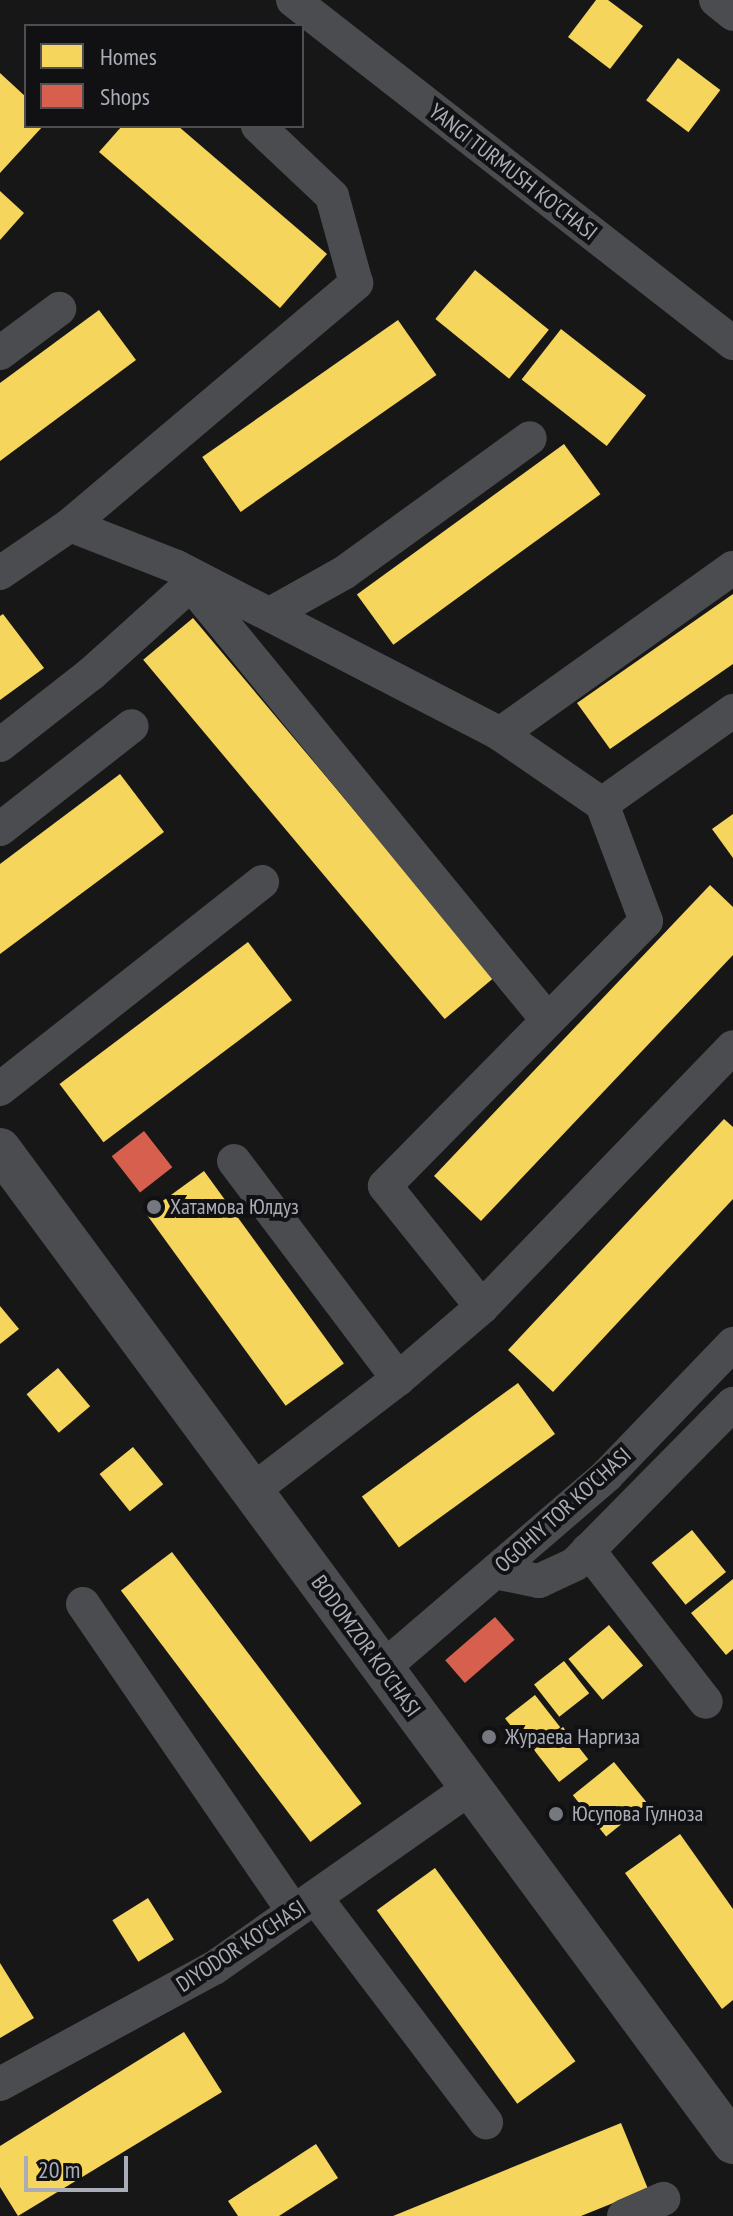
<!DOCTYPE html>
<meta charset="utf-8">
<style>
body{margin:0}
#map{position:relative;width:733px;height:2216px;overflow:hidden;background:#171717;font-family:"PT Sans Narrow",sans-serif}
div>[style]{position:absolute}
.homes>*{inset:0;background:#f6d55c;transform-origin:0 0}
.shops>*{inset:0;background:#d6604d;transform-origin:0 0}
.minor>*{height:34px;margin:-17px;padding:0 17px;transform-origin:17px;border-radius:17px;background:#4b4c4f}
.tertiary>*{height:42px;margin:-21px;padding:0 21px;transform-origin:21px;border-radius:21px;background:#4b4c4f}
.dots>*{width:22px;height:22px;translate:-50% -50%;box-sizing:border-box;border:4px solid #111113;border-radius:50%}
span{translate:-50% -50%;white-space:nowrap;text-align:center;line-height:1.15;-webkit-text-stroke:8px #111113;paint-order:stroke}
.street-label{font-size:22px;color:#a9adb7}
.poi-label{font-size:22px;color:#a9adb7}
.left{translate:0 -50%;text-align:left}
.legend{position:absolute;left:24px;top:24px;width:280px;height:104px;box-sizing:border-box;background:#111113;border:2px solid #4e4f55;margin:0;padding:10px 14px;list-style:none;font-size:24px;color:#a9adb7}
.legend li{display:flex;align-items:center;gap:16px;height:40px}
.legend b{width:40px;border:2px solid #4e4f55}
.scale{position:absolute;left:24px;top:2156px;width:104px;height:36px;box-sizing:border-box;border:4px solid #a9adb7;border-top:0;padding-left:10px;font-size:24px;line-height:28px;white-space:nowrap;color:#a9adb7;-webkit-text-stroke:6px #111113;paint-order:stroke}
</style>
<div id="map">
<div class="homes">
<i style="clip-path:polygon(596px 0,608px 0,643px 26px,610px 69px,568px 37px)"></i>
<i style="left:678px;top:58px;width:53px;height:53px;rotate:37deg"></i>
<i style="clip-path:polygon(0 73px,26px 97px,26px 126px,43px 126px,0 173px)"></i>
<i style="clip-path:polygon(122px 126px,178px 126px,327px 254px,280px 308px,99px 152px)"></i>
<i style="clip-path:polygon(0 191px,24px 213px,0 240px)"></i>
<i style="left:475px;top:270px;width:95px;height:63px;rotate:39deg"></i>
<i style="clip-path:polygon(99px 310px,136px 360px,0 461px,0 383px)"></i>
<i style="left:398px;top:320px;width:67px;height:239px;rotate:55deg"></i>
<i style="left:561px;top:329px;width:108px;height:64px;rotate:38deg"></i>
<i style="left:564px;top:444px;width:62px;height:256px;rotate:54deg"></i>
<i style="clip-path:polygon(733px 594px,733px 664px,610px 749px,577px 703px)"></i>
<i style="clip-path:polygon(3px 614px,44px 668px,0 700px,0 616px)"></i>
<i style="left:193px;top:618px;width:469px;height:65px;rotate:50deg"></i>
<i style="clip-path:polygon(120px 774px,164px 832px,0 954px,0 864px)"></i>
<i style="clip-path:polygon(733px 814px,733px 858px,712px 829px)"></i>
<i style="clip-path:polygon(710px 885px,733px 907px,733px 955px,481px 1221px,434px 1176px)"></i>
<i style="left:248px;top:942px;width:73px;height:236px;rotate:53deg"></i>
<i style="clip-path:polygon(724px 1119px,733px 1127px,733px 1199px,553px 1392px,508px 1350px)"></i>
<i style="left:204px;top:1171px;width:238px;height:72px;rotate:54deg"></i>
<i style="clip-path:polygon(0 1306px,19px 1329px,0 1344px)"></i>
<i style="left:58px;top:1368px;width:50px;height:41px;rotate:50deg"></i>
<i style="left:518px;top:1383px;width:63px;height:193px;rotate:54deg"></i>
<i style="left:133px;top:1447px;width:48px;height:43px;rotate:51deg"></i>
<i style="left:692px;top:1530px;width:54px;height:52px;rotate:51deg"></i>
<i style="left:172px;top:1552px;width:315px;height:64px;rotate:53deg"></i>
<i style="clip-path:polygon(733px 1579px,733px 1649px,726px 1655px,691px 1613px)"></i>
<i style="left:609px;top:1625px;width:53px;height:53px;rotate:50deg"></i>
<i style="left:564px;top:1661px;width:41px;height:38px;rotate:52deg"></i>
<i style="left:535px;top:1695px;width:41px;height:38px;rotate:52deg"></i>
<i style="left:563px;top:1727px;width:41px;height:37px;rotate:52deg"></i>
<i style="left:614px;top:1762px;width:53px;height:53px;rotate:51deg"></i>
<i style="clip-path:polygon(680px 1834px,733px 1909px,733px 2000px,722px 2009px,625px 1873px)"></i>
<i style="left:435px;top:1868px;width:239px;height:72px;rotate:54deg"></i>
<i style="left:148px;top:1898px;width:49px;height:42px;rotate:58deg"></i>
<i style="clip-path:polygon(0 1963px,34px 2018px,0 2038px)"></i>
<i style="clip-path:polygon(184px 2032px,222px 2092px,18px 2216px,0 2187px,0 2146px)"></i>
<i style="clip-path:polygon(621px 2123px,648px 2189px,581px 2216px,393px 2216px)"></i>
<i style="clip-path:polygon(316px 2144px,338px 2178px,279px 2216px,238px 2216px,228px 2201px)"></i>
</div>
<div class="shops">
<i style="left:144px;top:1131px;width:46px;height:41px;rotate:52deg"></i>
<i style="left:495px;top:1617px;width:30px;height:66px;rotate:49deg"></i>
</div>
<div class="minor">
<i style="left:293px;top:0;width:558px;rotate:37.94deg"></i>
<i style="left:716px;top:0;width:22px;rotate:39deg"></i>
<i style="left:0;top:353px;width:74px;rotate:-36.7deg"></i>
<i style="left:70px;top:525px;width:115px;rotate:21.4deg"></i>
<i style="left:177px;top:567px;width:364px;rotate:27.3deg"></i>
<i style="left:500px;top:734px;width:124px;rotate:34.5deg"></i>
<i style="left:602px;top:804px;width:125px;rotate:69.4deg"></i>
<i style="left:646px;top:921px;width:372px;rotate:134.6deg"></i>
<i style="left:385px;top:1186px;width:155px;rotate:51.3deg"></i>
<i style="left:482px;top:1307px;width:111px;rotate:139.4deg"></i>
<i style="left:398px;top:1379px;width:185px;rotate:142.5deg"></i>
<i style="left:0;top:573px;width:85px;rotate:-34.4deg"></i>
<i style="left:70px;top:525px;width:375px;rotate:-40.2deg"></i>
<i style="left:356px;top:283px;width:90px;rotate:-105.4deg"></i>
<i style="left:332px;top:196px;width:102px;rotate:-136.6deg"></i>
<i style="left:185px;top:577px;width:570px;rotate:50.7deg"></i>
<i style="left:270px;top:614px;width:86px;rotate:-29.2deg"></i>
<i style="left:345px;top:572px;width:228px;rotate:-35.9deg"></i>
<i style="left:500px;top:734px;width:286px;rotate:-35.5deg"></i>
<i style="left:0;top:745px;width:115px;rotate:-38deg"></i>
<i style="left:91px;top:674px;width:135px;rotate:-42deg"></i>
<i style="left:602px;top:804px;width:161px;rotate:-35.4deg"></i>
<i style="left:0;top:829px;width:167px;rotate:-38deg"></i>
<i style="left:0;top:1089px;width:334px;rotate:-38.3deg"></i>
<i style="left:234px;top:1161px;width:273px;rotate:53deg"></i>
<i style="left:482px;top:1307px;width:361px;rotate:-46deg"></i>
<i style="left:588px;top:1550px;width:192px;rotate:52.2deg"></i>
<i style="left:495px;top:1572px;width:45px;rotate:11.6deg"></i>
<i style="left:539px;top:1581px;width:40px;rotate:-25deg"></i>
<i style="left:575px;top:1564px;width:225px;rotate:-45.4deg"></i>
<i style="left:83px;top:1604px;width:373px;rotate:55.6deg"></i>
<i style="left:384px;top:1667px;width:294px;rotate:-40.7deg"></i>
<i style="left:607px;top:1475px;width:182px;rotate:-46.1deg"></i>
<i style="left:315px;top:1897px;width:283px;rotate:52.8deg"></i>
<i style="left:0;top:2084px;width:243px;rotate:-28.5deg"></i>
<i style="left:214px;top:1968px;width:312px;rotate:-35.1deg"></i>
<i style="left:624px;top:2216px;width:43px;rotate:-23.6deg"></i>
</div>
<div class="tertiary">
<i style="left:0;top:1149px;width:1235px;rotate:53.59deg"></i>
</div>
<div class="dots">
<i style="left:154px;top:1207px;background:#76787f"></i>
<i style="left:489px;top:1737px;background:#76787f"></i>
<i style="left:556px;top:1814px;background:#76787f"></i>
</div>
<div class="street-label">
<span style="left:513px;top:172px;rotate:38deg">YANGI TURMUSH KO'CHASI</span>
<span style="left:563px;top:1510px;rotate:-42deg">OGOHIY TOR KO'CHASI</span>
<span style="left:366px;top:1646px;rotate:54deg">BODOMZOR KO'CHASI</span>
<span style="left:241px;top:1946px;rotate:-33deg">DIYODOR KO'CHASI</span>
</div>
<div class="poi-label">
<span class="left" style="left:170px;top:1207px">Хатамова Юлдуз</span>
<span class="left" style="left:505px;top:1737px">Жураева Наргиза</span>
<span class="left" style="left:572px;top:1814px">Юсупова Гулноза</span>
</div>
<ul class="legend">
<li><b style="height:22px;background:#f6d55c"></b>Homes</li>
<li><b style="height:22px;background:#d6604d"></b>Shops</li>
</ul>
<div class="scale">20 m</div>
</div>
